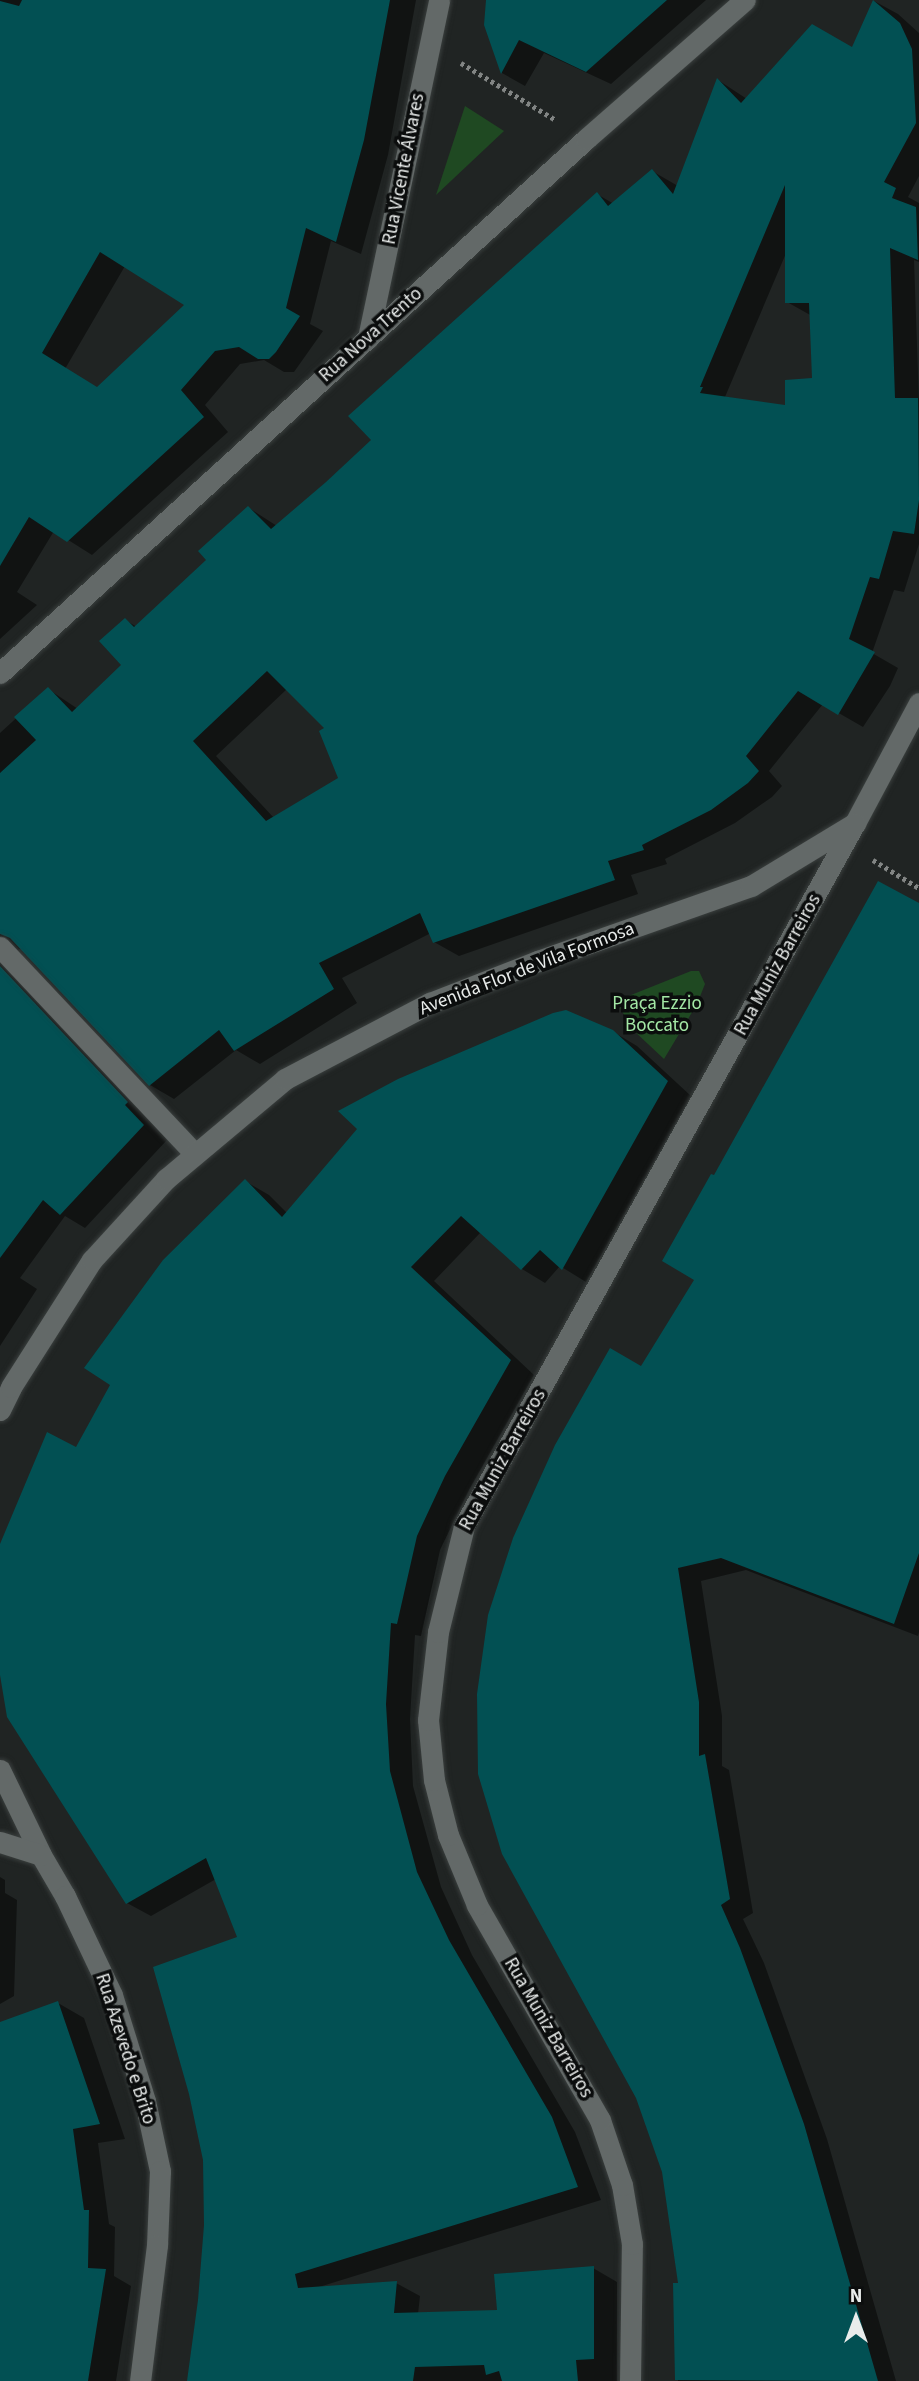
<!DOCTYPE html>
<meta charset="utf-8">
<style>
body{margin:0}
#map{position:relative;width:919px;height:2381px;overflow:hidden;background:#202423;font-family:"Source Sans 3",sans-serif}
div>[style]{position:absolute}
.green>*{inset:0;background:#1f4922}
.shadow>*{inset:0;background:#0007}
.building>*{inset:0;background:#025053}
.path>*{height:4.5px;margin-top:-2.25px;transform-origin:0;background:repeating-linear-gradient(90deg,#828584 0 3.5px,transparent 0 7px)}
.roads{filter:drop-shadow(0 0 2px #3a3f3e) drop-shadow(0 0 2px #3a3f3e)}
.minor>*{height:21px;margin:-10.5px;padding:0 10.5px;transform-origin:10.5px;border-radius:10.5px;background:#636968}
span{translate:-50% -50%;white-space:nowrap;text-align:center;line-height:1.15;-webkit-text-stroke:7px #0b0d0d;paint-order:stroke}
.street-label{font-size:19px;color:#e9eceb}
.park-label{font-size:19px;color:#a3e7a5}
.north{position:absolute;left:821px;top:2283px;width:70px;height:70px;-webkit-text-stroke:5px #0b0d0d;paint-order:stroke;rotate:0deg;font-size:19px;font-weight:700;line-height:28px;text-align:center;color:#e9eceb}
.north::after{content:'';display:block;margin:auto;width:24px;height:32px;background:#e9eceb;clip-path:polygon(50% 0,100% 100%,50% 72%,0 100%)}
</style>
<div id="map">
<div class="green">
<i style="clip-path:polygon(465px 106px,504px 131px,436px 195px)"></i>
<i style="clip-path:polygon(691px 971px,699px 971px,705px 984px,697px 1004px,664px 1059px,633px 1030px,616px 1001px)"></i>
</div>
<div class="shadow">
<i style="clip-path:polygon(evenodd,0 0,416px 0,388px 155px,361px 254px,331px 241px,310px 324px,323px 331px,294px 372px,284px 372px,264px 360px,240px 364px,205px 405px,228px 432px,92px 555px,54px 531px,17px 592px,37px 605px,0 639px,0 0,125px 266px,187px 304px,98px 389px,65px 369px,125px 266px)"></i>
<i style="clip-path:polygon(488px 0,706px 0,611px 84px,544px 53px,525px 86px,502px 73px,485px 25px)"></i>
<i style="clip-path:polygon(evenodd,874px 1px,898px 14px,919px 33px,919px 176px,908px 197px,919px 203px,919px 262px,914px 260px,919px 401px,919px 544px,904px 592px,894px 590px,872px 653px,898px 668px,890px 686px,863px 727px,823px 704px,769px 771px,782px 786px,772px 797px,735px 823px,665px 859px,667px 864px,631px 875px,638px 894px,459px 956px,434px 942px,431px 933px,342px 978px,357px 1003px,260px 1064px,236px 1050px,174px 1099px,150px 1085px,21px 948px,15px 952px,167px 1140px,85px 1228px,65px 1216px,20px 1278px,37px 1289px,0 1346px,0 733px,48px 689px,78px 709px,123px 665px,125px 620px,137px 627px,208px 560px,249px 508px,277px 526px,374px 440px,597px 194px,614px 204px,652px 171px,678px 186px,718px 80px,747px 99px,853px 49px,874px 1px,787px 251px,787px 302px,812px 316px,814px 379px,787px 407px,725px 397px,787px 251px,874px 1px,287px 689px,327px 729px,340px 778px,274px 818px,216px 756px,287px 689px)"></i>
<i style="clip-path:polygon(919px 906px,919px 1632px,918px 1636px,746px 1570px,701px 1581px,722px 1716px,722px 1766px,729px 1770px,753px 1913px,743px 1919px,764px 1963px,827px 2139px,896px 2381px,678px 2381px,674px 2285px,680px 2285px,664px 2171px,637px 2098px,642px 1368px,696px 1279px,715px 1177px)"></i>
<i style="clip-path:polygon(612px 1031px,637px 1046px,691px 1096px,586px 1282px,560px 1266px,545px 1283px,522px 1269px,481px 1232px,434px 1281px,534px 1375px,469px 1490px,440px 1550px,421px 1636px,415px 1635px,410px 1719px,413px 1786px,441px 1887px,472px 1955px,575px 2132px,601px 2200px,319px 2287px,396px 2283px,420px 2296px,418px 2314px,499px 2311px,593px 2268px,617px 2282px,617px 2381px,189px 2381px,200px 2301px,206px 2225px,205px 2159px,239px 1938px,216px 1879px,151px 1916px,127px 1903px,0 1665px,0 1555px,77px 1449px,245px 1181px,269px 1195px,287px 1213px)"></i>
<i style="clip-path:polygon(0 1877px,5px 1880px,5px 1893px,17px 1900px,14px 1996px,0 2004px)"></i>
<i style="clip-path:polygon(58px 2003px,84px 2018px,125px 2139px,98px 2143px,109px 2224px,115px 2227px,114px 2276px,131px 2286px,116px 2381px,0 2381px,0 2024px)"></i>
</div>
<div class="building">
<i style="clip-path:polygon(evenodd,22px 0,390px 0,364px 140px,336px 242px,306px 228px,286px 308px,300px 316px,276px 352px,269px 359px,258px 359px,239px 347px,215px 351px,181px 390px,204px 417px,67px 542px,29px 517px,0 566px,0 1px,19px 6px,22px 0,100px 252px,184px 305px,97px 387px,42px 353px,100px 252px)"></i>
<i style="clip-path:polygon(486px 0,667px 0,586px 72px,519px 40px,501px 74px,484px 25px)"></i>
<i style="clip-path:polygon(evenodd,873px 0,900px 23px,912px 49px,916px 123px,884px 182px,896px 188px,892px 198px,916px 207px,918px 260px,890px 248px,895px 398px,918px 398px,919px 500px,914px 534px,893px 531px,879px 579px,870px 577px,849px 639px,875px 652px,838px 715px,798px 691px,746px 756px,759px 771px,748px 783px,711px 810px,642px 845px,644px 850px,608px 861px,615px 880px,433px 943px,420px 913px,319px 963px,334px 989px,234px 1051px,219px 1030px,149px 1086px,10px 938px,0 934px,0 773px,36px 740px,14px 717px,48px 687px,72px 712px,121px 665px,99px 641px,125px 618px,134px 627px,206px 560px,198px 551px,248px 506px,271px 529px,326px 482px,371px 440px,348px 416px,597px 192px,608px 206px,652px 169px,673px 194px,717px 78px,741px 103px,812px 24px,852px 47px,873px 0,785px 185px,785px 303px,809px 303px,812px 378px,785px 380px,785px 405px,700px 393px,703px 387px,700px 387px,785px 185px,873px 0,267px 671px,324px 728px,319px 731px,338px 778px,266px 821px,193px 741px,267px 671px)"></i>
<i style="clip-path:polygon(878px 881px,919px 903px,919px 1553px,894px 1624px,721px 1558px,678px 1568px,699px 1702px,699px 1756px,705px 1754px,730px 1899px,721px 1905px,740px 1948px,804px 2124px,878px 2381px,675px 2380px,673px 2283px,678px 2283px,662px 2172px,636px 2098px,502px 1854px,478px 1774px,477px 1694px,488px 1615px,513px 1538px,555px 1445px,610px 1348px,641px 1366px,694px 1280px,662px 1261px,711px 1174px,714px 1175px)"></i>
<i style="clip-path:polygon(0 966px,128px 1102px,125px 1105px,144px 1125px,60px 1215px,43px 1200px,0 1258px)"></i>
<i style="clip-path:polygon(566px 1010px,613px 1030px,668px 1081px,562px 1270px,540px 1250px,521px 1270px,461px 1216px,411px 1267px,511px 1360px,445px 1476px,417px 1536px,397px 1624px,391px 1623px,386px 1704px,390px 1771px,417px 1872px,449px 1940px,552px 2117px,578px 2187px,295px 2274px,298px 2288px,397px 2281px,394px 2313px,497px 2310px,494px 2274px,594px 2266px,594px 2359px,576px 2360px,578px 2381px,502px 2381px,499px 2371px,486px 2375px,484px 2365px,415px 2367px,413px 2381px,187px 2381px,198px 2300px,204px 2225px,203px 2160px,189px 2094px,153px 1967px,237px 1937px,206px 1858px,126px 1904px,7px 1717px,0 1675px,0 1544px,47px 1432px,76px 1447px,110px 1385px,84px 1368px,163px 1260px,245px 1179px,282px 1217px,357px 1129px,338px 1111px,398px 1079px,553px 1013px)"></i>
<i style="clip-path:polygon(58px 2001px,100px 2124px,73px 2129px,84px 2210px,89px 2210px,88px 2268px,106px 2269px,88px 2381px,0 2381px,0 2022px)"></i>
</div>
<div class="path">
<i style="left:461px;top:63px;width:111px;rotate:31deg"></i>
<i style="left:873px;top:860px;width:54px;rotate:31.3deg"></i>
</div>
<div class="roads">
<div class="minor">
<i style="left:368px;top:338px;width:345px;rotate:-78.1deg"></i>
<i style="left:0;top:673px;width:793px;rotate:-42.34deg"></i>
<i style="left:586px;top:139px;width:211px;rotate:-41.2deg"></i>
<i style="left:0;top:947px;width:284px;rotate:46.7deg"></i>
<i style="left:0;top:1410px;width:25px;rotate:-64deg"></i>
<i style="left:11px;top:1387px;width:151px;rotate:-57.5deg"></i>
<i style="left:92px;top:1260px;width:110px;rotate:-47.6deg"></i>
<i style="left:166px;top:1179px;width:155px;rotate:-40deg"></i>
<i style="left:285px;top:1079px;width:164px;rotate:-27.7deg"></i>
<i style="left:430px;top:1003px;width:116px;rotate:-21.3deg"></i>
<i style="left:538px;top:961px;width:226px;rotate:-19.4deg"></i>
<i style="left:751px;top:886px;width:122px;rotate:-31.2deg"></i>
<i style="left:855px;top:823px;width:136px;rotate:-61.9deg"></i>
<i style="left:0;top:1770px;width:94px;rotate:64.2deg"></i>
<i style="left:41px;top:1855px;width:48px;rotate:59.7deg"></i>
<i style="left:65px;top:1896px;width:110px;rotate:64.6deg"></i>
<i style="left:112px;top:1995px;width:111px;rotate:72.7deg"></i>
<i style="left:145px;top:2101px;width:72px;rotate:77.9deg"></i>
<i style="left:160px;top:2171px;width:74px;rotate:92.3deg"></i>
<i style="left:157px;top:2245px;width:137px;rotate:97.1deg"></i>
<i style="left:0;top:1842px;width:43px;rotate:17.6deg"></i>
<i style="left:630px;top:2381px;width:137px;rotate:-89.2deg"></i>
<i style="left:632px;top:2244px;width:60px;rotate:-99.6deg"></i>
<i style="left:622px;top:2185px;width:69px;rotate:-108.7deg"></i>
<i style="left:600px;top:2120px;width:248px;rotate:-119.8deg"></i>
<i style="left:477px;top:1905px;width:76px;rotate:-112.5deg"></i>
<i style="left:448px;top:1835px;width:57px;rotate:-104.3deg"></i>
<i style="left:434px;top:1780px;width:60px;rotate:-95.7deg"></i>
<i style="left:428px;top:1720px;width:89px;rotate:-83.5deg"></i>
<i style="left:438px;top:1632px;width:109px;rotate:-76.2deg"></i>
<i style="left:464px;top:1526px;width:804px;rotate:-60.92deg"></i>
</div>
</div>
<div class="street-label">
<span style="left:404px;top:169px;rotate:-79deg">Rua Vicente Álvares</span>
<span style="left:371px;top:335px;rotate:-42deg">Rua Nova Trento</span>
<span style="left:778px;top:965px;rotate:-61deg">Rua Muniz Barreiros</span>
<span style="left:527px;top:969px;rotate:-21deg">Avenida Flor de Vila Formosa</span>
<span style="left:503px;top:1460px;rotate:-61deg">Rua Muniz Barreiros</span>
<span style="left:548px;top:2028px;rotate:60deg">Rua Muniz Barreiros</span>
<span style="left:125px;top:2049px;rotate:72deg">Rua Azevedo e Brito</span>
</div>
<div class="park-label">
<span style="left:657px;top:1015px">Praça Ezzio<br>Boccato</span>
</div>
<div class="north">N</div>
</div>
